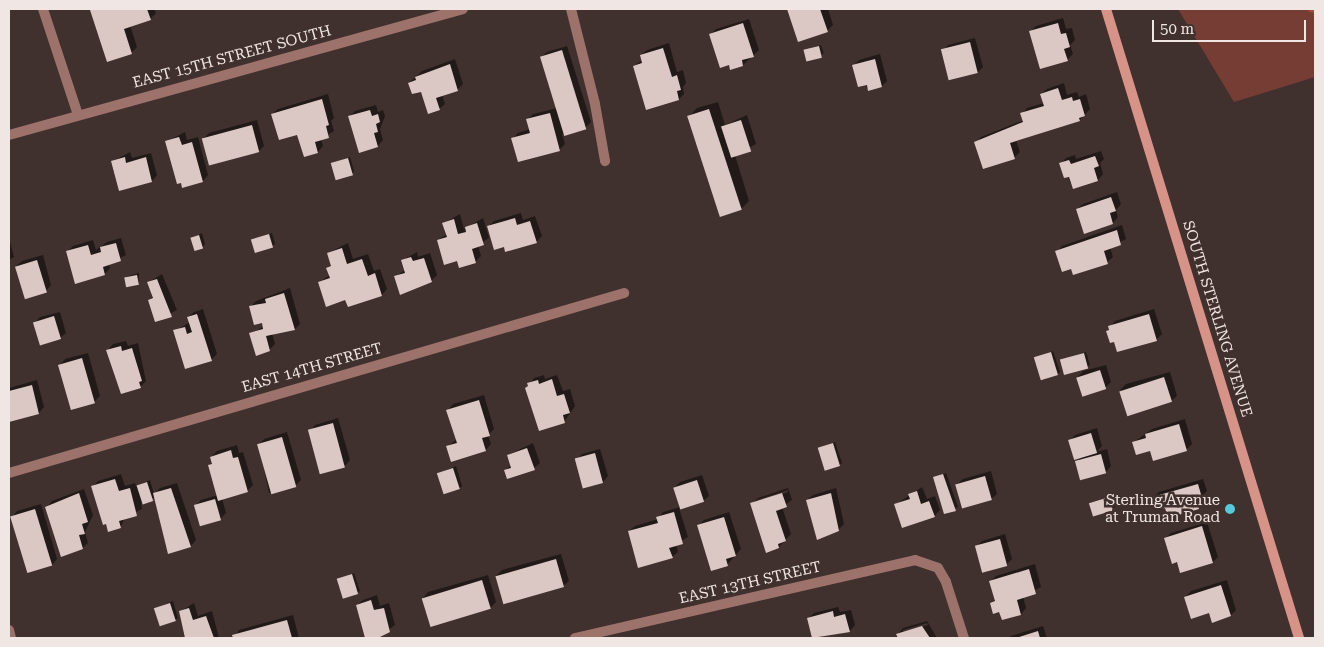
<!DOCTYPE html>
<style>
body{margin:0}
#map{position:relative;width:1324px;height:647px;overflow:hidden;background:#40312e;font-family:"Roboto Serif",serif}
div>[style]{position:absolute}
.green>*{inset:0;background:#763d35}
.shadow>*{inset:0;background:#0007;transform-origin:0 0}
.stream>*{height:6px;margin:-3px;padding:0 3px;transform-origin:3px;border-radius:3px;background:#a74b3f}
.building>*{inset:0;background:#dbc7c3;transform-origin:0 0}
.service>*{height:10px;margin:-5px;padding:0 5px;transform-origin:5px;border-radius:5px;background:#9d726b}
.minor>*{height:10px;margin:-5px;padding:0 5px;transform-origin:5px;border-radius:5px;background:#9d726b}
.secondary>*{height:10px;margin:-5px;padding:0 5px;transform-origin:5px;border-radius:5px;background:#d89389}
.dots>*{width:14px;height:14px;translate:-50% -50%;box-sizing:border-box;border:2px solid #40312e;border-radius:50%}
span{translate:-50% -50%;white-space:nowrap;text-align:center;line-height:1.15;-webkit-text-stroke:5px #40312e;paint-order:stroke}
.street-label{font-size:15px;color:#f0e6e4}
.poi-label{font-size:15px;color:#f0e6e4}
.right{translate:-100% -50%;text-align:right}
.frame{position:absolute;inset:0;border:10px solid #f0e6e4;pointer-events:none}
.scale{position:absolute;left:1152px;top:20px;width:154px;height:22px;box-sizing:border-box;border:2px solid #f0e6e4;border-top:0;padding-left:6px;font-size:15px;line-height:18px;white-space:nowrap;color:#f0e6e4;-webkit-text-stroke:4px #40312e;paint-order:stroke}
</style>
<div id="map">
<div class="green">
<i style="clip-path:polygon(1178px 9px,1315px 9px,1315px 77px,1234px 102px)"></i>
</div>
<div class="shadow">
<i style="clip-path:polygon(93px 9px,154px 9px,156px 13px,150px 19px,130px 25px,137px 47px,131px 53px,92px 11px)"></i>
<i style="clip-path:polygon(788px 9px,828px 9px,833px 25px,827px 31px,798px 40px)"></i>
<i style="clip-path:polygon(1063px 18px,1066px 29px,1072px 28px,1075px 40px,1070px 45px,1073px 54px,1067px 60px,1030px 32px,1036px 26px)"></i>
<i style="clip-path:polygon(749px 19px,759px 50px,743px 65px,731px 68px,711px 34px,716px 29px)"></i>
<i style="clip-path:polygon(975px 38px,983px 67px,978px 72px,943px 51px,948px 45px)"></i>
<i style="clip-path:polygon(669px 43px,677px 72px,683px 70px,686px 83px,683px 87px,684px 94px,679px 99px,634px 66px,642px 60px,641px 55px,647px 50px)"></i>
<i style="left:821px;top:45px;width:9px;height:17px;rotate:72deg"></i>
<i style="clip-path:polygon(567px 46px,591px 122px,585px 128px,562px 134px,565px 144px,559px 150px,513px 138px,518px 133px,530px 129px,528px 119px,533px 114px,557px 108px,541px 57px,547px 52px)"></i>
<i style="clip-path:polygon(880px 54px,887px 81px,882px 86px,869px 90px,853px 66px,859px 60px)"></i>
<i style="clip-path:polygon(455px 59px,463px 84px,457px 90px,442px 95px,445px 104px,439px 109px,422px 90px,409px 83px,422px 71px)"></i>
<i style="clip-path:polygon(1064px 83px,1067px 95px,1077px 92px,1079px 97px,1086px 94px,1090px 109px,1080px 120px,1016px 140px,1020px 152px,1014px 158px,976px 143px,981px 137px,1024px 120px,1022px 114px,1027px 108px,1044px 103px,1041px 94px,1047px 89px)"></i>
<i style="clip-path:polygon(328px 94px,334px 118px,331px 121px,334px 131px,321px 139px,323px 146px,318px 152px,305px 156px,298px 133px,272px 114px,278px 109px)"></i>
<i style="clip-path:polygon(718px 102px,725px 125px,747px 115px,756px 144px,735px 155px,749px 201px,741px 209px,689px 117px,697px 108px)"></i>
<i style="clip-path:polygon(376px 105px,378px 112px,383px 110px,385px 116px,380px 129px,383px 140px,378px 146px,349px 117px,355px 111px)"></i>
<i style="clip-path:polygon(257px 120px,264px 146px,259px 151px,203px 139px,209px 133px)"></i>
<i style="clip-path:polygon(185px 132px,187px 140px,198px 137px,208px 175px,203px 181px,183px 187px,166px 142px)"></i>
<i style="clip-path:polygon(1101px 151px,1104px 159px,1100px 163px,1103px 174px,1098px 180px,1073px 188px,1061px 164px,1066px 158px,1075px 155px,1076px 159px)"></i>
<i style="clip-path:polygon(130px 152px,132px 158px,151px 153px,157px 175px,152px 181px,113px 161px)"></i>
<i style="clip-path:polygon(350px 157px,354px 171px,352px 174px,332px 164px)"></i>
<i style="clip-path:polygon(1117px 192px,1121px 204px,1116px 210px,1118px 217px,1113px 223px,1077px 209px,1083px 204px)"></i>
<i style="clip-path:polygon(521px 213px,523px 220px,535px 216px,542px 236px,536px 242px,504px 245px,488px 227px,494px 221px)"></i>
<i style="clip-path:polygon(460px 214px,464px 229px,483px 218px,489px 238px,478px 245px,481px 256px,475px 262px,457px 260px,438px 240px,447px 234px,444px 223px)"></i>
<i style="clip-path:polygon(1122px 225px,1126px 239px,1110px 247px,1113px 257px,1107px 262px,1072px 268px,1057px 252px,1062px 246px)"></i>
<i style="clip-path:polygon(202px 233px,205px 244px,203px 247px,192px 238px)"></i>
<i style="clip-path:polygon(272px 233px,275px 244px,272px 246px,253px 240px)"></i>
<i style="clip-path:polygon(9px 238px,14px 257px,9px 260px)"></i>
<i style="clip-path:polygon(121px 238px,126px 255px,109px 264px,110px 268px,105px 274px,68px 251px,73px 246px,93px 240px,96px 250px,107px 242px)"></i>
<i style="clip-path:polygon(348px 243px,353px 259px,368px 254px,374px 271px,380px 269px,387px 289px,382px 295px,349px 306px,346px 299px,319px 282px,330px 275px,328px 268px,332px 264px,328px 253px)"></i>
<i style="clip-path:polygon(417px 252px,418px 257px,430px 253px,437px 275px,431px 281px,395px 277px,406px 269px,403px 260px)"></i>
<i style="clip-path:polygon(43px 255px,51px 285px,46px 291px,16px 266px,22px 261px)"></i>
<i style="clip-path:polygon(139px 273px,139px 284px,126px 278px,128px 276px)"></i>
<i style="clip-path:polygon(162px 274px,177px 310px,156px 321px,149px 300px,153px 296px,149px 282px)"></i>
<i style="clip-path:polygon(290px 288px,300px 324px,295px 329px,272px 333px,275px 344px,269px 350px,251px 334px,264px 326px,250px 307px,256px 301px)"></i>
<i style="clip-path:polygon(203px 309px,217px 354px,211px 360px,175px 331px,190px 322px,188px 317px,194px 312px)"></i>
<i style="clip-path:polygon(1154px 309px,1162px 334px,1156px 340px,1115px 341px,1107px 331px,1115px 321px)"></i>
<i style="clip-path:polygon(60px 312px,66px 333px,60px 338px,35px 323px,40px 317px)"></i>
<i style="clip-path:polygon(126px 341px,128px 346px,138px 343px,146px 381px,140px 387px,108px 350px,113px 344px)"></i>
<i style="clip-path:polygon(1053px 351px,1060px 372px,1057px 374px,1035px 358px)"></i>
<i style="clip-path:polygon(1086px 352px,1090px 365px,1087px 367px,1062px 360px)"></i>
<i style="clip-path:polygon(88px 353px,100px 396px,94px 402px,60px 365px,65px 359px)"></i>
<i style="clip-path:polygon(1106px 365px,1111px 382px,1105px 388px,1078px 377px,1083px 371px)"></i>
<i style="clip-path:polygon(1170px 372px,1177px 396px,1171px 401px,1120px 390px,1126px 384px)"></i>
<i style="clip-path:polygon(544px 375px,545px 379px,557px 375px,563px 391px,570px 389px,575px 406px,564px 422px,529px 385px,534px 378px)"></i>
<i style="clip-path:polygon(37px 380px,44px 407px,39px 413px,9px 421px,9px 388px)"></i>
<i style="clip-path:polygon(484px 395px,494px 429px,488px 435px,491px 444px,486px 450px,448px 446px,457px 439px,448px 410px,453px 404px)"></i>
<i style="clip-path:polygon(338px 418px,350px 460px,345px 466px,310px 431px,315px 425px)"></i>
<i style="clip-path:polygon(1185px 419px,1192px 444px,1186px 450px,1134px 442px,1152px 429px)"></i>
<i style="clip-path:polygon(1097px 428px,1102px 446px,1096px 452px,1107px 449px,1111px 466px,1106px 472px,1080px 478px,1076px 462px,1082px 456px,1070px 440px,1075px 435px)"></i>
<i style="clip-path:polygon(287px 432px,301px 480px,296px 485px,269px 493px,259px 445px,264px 439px)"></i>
<i style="clip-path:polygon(835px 442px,842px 463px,839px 465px,819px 448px)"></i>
<i style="clip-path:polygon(533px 443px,540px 463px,534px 468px,506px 470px,512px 464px,508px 455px)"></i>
<i style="clip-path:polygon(237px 445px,239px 453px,243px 452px,253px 485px,247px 491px,222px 498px,226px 513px,220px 519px,195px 506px,201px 500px,218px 495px,209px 466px,213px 462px,211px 457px,217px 451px)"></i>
<i style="clip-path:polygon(600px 449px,608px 476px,603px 482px,584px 487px,576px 460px,582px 454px)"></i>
<i style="clip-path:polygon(456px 466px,462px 486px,460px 488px,438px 474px)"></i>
<i style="clip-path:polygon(991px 471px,997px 494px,991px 499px,957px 484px,963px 479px)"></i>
<i style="clip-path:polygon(946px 473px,958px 507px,945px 513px,935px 478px)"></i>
<i style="clip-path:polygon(121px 474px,125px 486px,135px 483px,136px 486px,150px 480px,154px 494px,160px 488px,177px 483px,196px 540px,191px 546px,169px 552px,155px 497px,141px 503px,142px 509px,125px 518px,121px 526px,108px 530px,93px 486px,98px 481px)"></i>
<i style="clip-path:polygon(702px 475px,709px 496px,703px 501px,679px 508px,688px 537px,676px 544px,678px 552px,672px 557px,629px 531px,635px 526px,658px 519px,663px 512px,680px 507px,675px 487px,680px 482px)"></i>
<i style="clip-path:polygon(1203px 479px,1207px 491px,1202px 496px,1204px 502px,1198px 508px,1166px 506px,1153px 497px,1159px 492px)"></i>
<i style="clip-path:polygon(922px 487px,927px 499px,935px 496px,940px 510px,934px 516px,895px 505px)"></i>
<i style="clip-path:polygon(evenodd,788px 488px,792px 500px,782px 507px,791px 534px,779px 547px,752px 504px,758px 498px,788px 488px,788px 490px,788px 492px,757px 503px,757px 500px,788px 490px)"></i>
<i style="clip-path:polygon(836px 488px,844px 524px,838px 530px,807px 500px,813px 495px)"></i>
<i style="clip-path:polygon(84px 489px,93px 515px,85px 532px,88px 543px,82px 548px,47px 507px,52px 501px)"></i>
<i style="clip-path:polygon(1112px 495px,1115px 507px,1112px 509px,1090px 503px)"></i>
<i style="clip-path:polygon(41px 504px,57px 559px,52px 565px,12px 517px,17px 511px)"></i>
<i style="clip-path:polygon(729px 512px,741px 549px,727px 565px,698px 526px,704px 520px)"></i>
<i style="clip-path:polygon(1207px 522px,1218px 557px,1213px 562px,1177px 560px,1166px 538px,1171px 533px)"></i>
<i style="clip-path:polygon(1005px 534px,1012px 559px,1006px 565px,977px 546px,982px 541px)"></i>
<i style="clip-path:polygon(561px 554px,569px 581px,563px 586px,496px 576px,502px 570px)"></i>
<i style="clip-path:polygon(1035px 564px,1041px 587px,1023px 596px,1026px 608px,1021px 614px,1002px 619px,1000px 610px,991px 603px,996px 599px,991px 581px,996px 576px)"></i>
<i style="clip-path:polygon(354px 573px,360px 591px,357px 593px,339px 579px)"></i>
<i style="clip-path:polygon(488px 575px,496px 602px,490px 608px,423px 598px,428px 592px)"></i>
<i style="clip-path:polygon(1227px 580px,1236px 610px,1231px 615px,1213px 621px,1210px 611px,1185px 597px,1191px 591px)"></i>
<i style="clip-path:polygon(377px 595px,380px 606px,389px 603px,395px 625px,380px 636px,366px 638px,357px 605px,363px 600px)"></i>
<i style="clip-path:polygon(173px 601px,178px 618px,175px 620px,156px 608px)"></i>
<i style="clip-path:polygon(194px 603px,198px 616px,212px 611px,219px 638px,187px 638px,181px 611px)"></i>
<i style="clip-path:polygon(838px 607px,840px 612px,851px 610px,855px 625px,850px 631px,813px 638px,808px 619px,814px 613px)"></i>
<i style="clip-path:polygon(293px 615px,299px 638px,234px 638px,239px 630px)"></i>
<i style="clip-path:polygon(evenodd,927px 621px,937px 638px,899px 638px,898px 634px,903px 628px,927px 621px,927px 623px,928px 625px,903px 633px,903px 630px,927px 623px)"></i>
<i style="clip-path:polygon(1043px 626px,1047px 638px,1009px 638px,1011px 636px)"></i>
</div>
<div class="stream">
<i style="left:1311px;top:9px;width:4px;rotate:14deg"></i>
</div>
<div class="building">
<i style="clip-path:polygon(95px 9px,147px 9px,151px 20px,124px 29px,132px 54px,107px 62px,90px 10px)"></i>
<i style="clip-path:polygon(787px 9px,820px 9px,828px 32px,798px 42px)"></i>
<i style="clip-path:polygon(743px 23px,754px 57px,742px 60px,743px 66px,730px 70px,729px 65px,720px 68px,709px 34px)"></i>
<i style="clip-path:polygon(1058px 23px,1061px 34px,1066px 33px,1070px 47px,1064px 49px,1068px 61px,1040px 69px,1029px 31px)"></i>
<i style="left:970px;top:42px;width:32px;height:30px;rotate:76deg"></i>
<i style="left:819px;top:46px;width:12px;height:16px;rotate:76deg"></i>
<i style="clip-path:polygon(663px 48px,672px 77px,677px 75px,681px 90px,677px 91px,679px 100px,646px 110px,633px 66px,642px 63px,640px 55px)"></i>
<i style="left:562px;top:50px;width:83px;height:23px;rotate:73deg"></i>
<i style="clip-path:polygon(875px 59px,882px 87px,868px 91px,867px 85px,858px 87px,852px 65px)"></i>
<i style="clip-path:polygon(450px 64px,458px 91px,436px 98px,440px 110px,428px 114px,421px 92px,412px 94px,408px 83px,416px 80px,415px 77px)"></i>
<i style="clip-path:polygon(1058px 88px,1062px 100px,1072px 97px,1073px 101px,1080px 99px,1085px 116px,1079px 118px,1080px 121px,1010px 143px,1015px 159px,983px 169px,974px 142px,1023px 122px,1020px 113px,1044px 106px,1040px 94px)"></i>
<i style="clip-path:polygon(322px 99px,329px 125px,326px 126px,329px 138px,315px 142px,318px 153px,304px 157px,297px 135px,279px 140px,271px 114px)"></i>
<i style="left:709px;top:109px;width:106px;height:23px;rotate:72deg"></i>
<i style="clip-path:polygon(370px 110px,372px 116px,378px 114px,380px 122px,376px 124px,378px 132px,374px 133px,378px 147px,359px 153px,348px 116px)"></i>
<i style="clip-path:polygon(550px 113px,560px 151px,518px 162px,511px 138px,530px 133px,526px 119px)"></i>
<i style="left:741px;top:120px;width:33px;height:21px;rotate:72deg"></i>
<i style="left:252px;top:125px;width:28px;height:52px;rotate:75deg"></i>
<i style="clip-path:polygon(179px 137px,182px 145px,192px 142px,203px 182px,182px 188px,181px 183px,177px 184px,165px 141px)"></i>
<i style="clip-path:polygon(1095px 156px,1099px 166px,1094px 168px,1098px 181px,1073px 189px,1069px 177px,1064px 178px,1059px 163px,1069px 160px,1071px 164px)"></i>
<i style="clip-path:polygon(125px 157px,126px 163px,146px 157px,152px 182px,119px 191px,111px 161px)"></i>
<i style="left:348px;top:158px;width:18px;height:18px;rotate:74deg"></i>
<i style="clip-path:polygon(1111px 197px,1116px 211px,1110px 213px,1113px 224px,1084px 234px,1076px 209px)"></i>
<i style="clip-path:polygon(515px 218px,517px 225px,530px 221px,537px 243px,505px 252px,504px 247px,494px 250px,487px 226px)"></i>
<i style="clip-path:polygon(454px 219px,458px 234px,466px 232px,465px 227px,477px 223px,484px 245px,472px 249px,476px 263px,459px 268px,457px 261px,444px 265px,437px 240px,447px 237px,442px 223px)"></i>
<i style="clip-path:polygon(1117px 230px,1121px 245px,1104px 251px,1108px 264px,1073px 275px,1071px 269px,1062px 272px,1055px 251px)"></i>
<i style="left:269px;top:234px;width:14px;height:19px;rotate:73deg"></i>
<i style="left:199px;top:235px;width:14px;height:9px;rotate:73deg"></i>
<i style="clip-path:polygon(116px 243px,121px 261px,103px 267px,105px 275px,75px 284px,66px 251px,88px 245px,91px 255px,101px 252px,100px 247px)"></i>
<i style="clip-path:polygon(342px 248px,347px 264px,362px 259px,368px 276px,375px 273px,382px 296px,348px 307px,345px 300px,326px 307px,318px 282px,330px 278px,326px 268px,331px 266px,327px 253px)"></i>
<i style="clip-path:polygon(411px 257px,413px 261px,424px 258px,432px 282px,400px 295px,394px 276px,405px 273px,401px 260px)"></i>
<i style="left:37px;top:260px;width:34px;height:23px;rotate:73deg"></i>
<i style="left:137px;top:275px;width:10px;height:13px;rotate:79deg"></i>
<i style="clip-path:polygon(157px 279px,172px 317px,155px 322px,148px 300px,153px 298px,147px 282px)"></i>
<i style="clip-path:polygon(284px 293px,295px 330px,266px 336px,270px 351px,256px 356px,249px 333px,263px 329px,262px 323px,254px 325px,249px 306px,266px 303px,265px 299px)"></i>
<i style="clip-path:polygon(197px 314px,212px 361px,185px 369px,173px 330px,185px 327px,187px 334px,192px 332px,187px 317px)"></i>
<i style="clip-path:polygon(1149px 314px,1157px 341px,1117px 352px,1114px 342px,1110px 343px,1106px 331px,1109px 330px,1108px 326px)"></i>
<i style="left:54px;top:316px;width:24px;height:22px;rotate:73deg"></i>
<i style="clip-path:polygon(121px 346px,122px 351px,132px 348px,142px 381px,139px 382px,141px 388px,121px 394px,106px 350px)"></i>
<i style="left:1051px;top:352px;width:24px;height:18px;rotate:73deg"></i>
<i style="left:1084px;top:353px;width:16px;height:25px;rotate:75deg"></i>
<i style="left:82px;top:358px;width:47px;height:25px;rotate:74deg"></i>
<i style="left:1100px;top:370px;width:20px;height:25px;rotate:72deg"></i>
<i style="left:1164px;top:377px;width:26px;height:47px;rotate:72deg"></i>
<i style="clip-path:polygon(552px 379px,557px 396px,564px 394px,570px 413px,563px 415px,565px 423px,539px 431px,525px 388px,528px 386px,527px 383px,538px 380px,539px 384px)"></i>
<i style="clip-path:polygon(32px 385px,39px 414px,9px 422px,9px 391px)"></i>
<i style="clip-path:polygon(479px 400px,490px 436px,482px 438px,486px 451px,451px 462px,446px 446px,457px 443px,446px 410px)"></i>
<i style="left:333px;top:423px;width:46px;height:26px;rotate:75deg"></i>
<i style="clip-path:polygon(1179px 424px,1187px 451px,1153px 461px,1150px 451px,1136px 455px,1132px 442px,1146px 438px,1145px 434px)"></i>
<i style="left:1091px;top:433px;width:21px;height:24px;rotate:73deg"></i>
<i style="left:282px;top:437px;width:52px;height:26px;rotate:74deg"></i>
<i style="left:833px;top:443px;width:24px;height:16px;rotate:73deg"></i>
<i style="clip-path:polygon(527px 448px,535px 470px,507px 479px,504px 470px,511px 468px,507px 455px)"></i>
<i style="clip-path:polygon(231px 450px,233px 458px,238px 457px,248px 492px,218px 501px,208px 465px,212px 464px,210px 457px)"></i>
<i style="left:595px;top:453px;width:31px;height:21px;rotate:75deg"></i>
<i style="left:1101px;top:454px;width:20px;height:27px;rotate:75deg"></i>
<i style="left:453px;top:468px;width:22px;height:17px;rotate:72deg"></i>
<i style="clip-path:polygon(943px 474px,956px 511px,944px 514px,933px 477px)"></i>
<i style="left:985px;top:476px;width:25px;height:31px;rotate:74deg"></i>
<i style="clip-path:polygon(115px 479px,119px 491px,130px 488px,137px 516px,119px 521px,121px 528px,108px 532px,106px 524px,103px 525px,91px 486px)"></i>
<i style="left:697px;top:480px;width:23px;height:25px;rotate:72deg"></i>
<i style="left:147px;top:482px;width:20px;height:11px;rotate:72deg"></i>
<i style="clip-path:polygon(1198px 484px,1202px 498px,1196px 499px,1199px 509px,1168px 518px,1165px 508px,1156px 510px,1152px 497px)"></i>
<i style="clip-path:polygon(171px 488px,191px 547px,168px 554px,153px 493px)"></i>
<i style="clip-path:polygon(917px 491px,921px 504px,929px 501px,935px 517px,902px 528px,894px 504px,910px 499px,908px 494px)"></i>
<i style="clip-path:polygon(79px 493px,88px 522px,82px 524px,85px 534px,79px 535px,83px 549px,61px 557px,45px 507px)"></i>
<i style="clip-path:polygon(782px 493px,787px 507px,776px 511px,786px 541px,778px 544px,779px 548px,766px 553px,750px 503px)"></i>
<i style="clip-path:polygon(831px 493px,839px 531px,817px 540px,806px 500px)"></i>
<i style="left:1109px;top:497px;width:14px;height:21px;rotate:73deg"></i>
<i style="left:215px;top:499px;width:22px;height:22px;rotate:74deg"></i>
<i style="left:35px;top:509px;width:59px;height:26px;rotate:73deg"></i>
<i style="clip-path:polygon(674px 512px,683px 544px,669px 548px,673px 558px,638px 568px,628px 531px,658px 523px,656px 517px)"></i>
<i style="clip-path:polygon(724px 517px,736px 556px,726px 559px,728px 566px,711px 571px,697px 525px)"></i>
<i style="clip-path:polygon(1202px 526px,1213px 563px,1180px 573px,1177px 562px,1172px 564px,1164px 538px)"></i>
<i style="left:1000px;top:539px;width:28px;height:26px;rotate:75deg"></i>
<i style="left:556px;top:559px;width:29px;height:63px;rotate:74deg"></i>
<i style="clip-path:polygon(1029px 569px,1036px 594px,1017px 600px,1021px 615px,1002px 620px,999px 612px,993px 614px,990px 603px,995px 601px,989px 581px)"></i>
<i style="left:352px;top:574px;width:21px;height:16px;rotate:73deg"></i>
<i style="left:482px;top:580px;width:30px;height:63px;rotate:73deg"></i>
<i style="clip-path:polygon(1221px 585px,1231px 616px,1212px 623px,1209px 613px,1191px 619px,1184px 597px)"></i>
<i style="clip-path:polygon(371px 600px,374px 610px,384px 608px,390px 632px,378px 638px,365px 638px,356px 605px)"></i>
<i style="left:170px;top:603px;width:19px;height:17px;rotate:72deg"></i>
<i style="clip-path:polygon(189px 608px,193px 620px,206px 616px,214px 638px,185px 638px,179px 611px)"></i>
<i style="clip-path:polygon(833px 611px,834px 617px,845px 614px,850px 632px,812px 638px,807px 618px)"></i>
<i style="clip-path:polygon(287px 620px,292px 638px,233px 638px,232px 635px)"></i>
<i style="clip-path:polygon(922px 626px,930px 638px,898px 638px,896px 634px)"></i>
<i style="clip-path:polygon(1038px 631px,1040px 638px,1016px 638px)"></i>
</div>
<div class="service">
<i style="left:571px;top:9px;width:98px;rotate:75.8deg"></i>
<i style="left:595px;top:104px;width:58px;rotate:80deg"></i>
</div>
<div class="minor">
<i style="left:43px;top:9px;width:112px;rotate:71.7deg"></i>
<i style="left:9px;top:135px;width:471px;rotate:-15.5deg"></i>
<i style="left:9px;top:473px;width:641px;rotate:-16.31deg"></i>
<i style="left:9px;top:630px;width:8px;rotate:76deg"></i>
<i style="left:575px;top:638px;width:349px;rotate:-12.9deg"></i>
<i style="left:915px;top:560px;width:24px;rotate:19deg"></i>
<i style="left:938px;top:568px;width:16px;rotate:60deg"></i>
<i style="left:946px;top:582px;width:59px;rotate:72.2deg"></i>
</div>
<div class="secondary">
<i style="left:1106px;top:9px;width:658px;rotate:72.94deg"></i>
</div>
<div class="dots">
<i style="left:1230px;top:509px;background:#54cadc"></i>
</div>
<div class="street-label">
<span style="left:232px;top:57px;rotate:-15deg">EAST 15TH STREET SOUTH</span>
<span style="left:1217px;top:319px;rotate:73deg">SOUTH STERLING AVENUE</span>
<span style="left:312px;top:368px;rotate:-16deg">EAST 14TH STREET</span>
<span style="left:750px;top:583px;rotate:-13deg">EAST 13TH STREET</span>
</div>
<div class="poi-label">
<span class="right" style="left:1220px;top:509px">Sterling Avenue<br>at Truman Road</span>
</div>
<div class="frame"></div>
<div class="scale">50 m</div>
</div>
